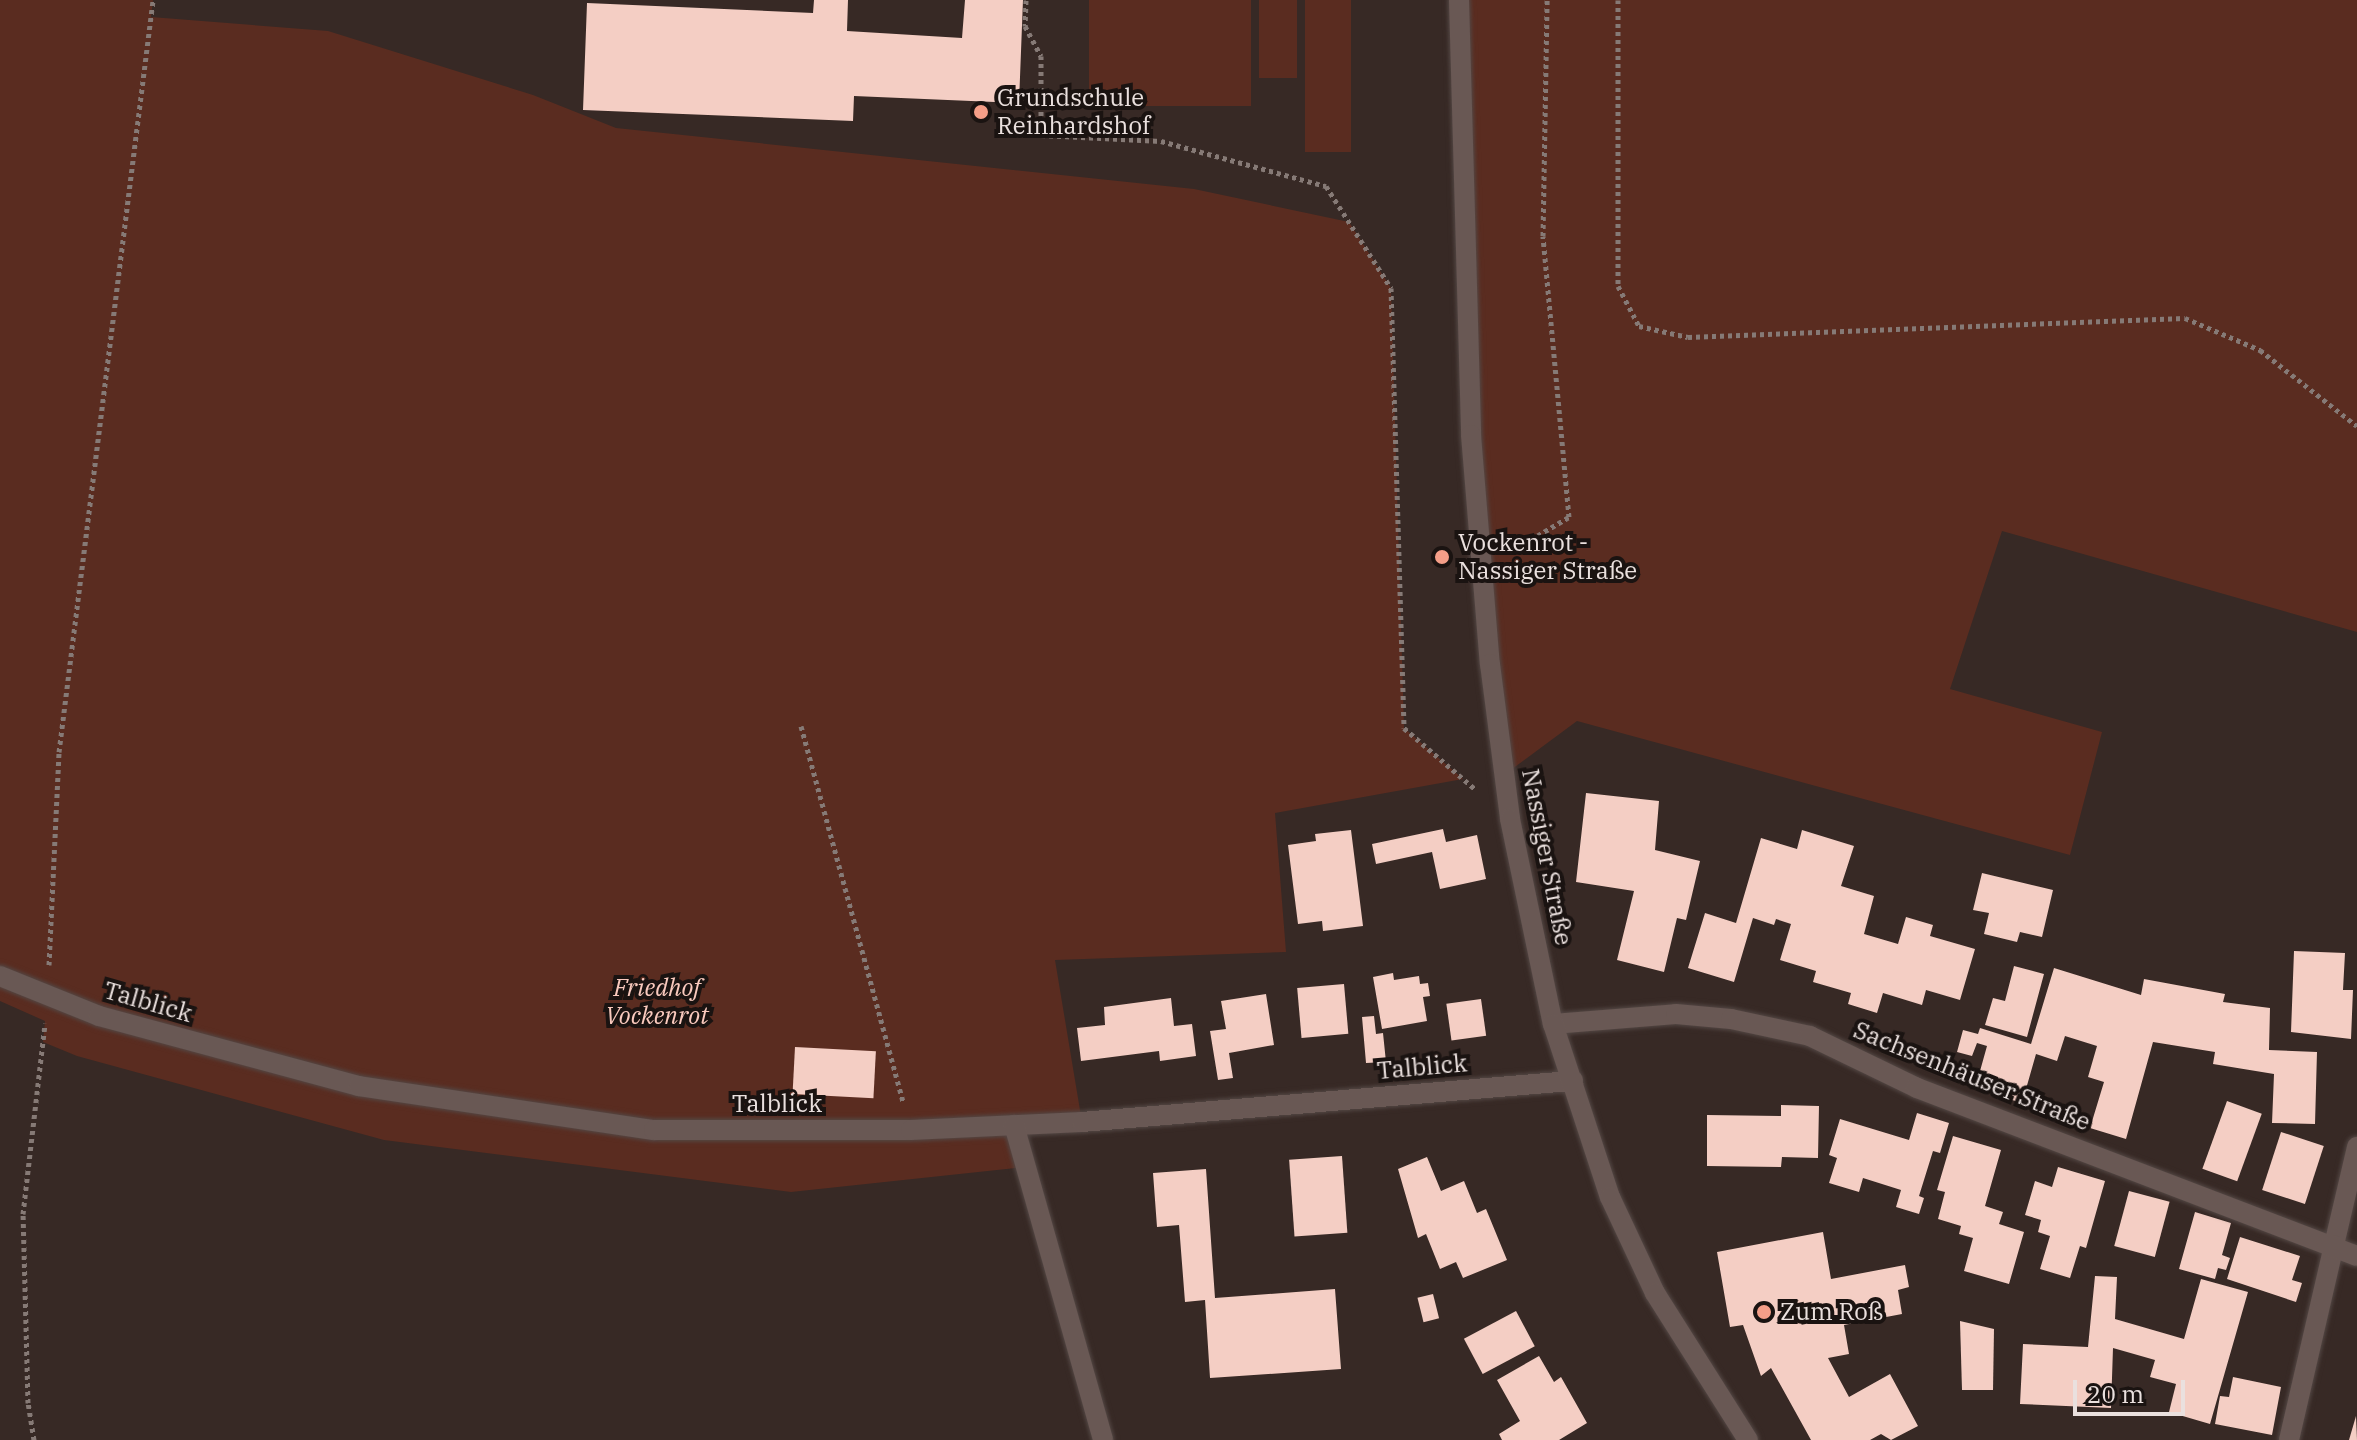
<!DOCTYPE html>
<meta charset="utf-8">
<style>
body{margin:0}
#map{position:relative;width:2357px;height:1440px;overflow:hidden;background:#372925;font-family:"IBM Plex Serif",serif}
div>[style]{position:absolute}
.green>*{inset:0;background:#5a2c20;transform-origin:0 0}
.building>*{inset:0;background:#f4cec4;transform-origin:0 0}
.path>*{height:5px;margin-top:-2.5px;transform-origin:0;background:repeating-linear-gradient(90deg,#867a76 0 4px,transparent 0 8px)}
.roads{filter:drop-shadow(0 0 2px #534744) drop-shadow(0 0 2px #534744)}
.service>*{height:20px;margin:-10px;padding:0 10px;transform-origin:10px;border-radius:10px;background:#695854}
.minor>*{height:20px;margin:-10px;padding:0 10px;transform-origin:10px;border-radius:10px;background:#695854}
.tertiary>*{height:20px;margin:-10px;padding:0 10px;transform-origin:10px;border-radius:10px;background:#695854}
.secondary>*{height:20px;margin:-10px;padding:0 10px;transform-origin:10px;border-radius:10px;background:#695854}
.dots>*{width:22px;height:22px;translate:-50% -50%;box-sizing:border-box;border:4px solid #1a1311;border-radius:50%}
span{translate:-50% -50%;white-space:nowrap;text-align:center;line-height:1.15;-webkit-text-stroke:8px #1a1311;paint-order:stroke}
.poi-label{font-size:24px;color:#eae0de}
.left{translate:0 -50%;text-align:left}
.street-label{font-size:24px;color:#eae0de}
.park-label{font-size:24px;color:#facabe;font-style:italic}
.scale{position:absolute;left:2073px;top:1380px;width:112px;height:36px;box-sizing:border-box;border:4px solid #eae0de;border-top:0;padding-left:10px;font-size:24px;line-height:28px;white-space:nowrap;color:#eae0de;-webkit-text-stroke:6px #1a1311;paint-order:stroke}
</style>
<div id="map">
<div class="green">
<i style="clip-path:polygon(0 0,153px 0,151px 17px,328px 31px,533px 95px,616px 128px,1194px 189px,1349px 222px,1391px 288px,1404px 728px,1463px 779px,1275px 813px,1286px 952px,1055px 960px,1082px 1122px,1015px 1125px,1026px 1167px,791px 1192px,384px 1140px,77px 1056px,43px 1042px,45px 1021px,0 1001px)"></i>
<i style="left:1089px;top:0;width:162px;height:106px"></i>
<i style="left:1259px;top:0;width:38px;height:78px"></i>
<i style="left:1305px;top:0;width:46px;height:152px"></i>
<i style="clip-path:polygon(1459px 0,2357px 0,2357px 632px,2002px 531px,1950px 689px,2102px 732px,2070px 855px,1577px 721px,1504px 775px,1490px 663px)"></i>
</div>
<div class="building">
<i style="clip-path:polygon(814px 0,848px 0,847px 31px,962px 38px,965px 0,1023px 0,1019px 103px,854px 96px,853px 121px,583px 110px,587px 3px,813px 13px)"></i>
<i style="clip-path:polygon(1586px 793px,1659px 801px,1655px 850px,1700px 861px,1686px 920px,1677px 918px,1664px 972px,1617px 960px,1634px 891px,1576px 882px)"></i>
<i style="clip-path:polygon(1443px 829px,1446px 842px,1477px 835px,1486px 879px,1440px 889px,1432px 852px,1376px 864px,1372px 844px)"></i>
<i style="clip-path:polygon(1351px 830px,1363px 926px,1323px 931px,1322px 921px,1298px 924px,1288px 845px,1316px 841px,1315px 834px)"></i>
<i style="clip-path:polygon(1802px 830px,1854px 846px,1841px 886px,1874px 896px,1864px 934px,1898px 944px,1906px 917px,1933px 925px,1930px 936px,1975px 949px,1960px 1000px,1926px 990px,1922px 1005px,1883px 993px,1877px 1013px,1848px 1004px,1851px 993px,1813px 982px,1816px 971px,1780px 960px,1791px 924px,1776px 919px,1774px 925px,1753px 918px,1734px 982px,1688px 968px,1705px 913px,1736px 923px,1761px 838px,1797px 849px)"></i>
<i style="clip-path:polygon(1982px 873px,2053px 890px,2042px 937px,2020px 932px,2017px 942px,1984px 934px,1989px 913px,1973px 910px)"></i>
<i style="clip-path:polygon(2294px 951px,2345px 953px,2343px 990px,2353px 990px,2351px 1039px,2291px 1032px)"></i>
<i style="clip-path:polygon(2014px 966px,2044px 974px,2027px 1037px,1985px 1025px,1993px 998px,2005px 1001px)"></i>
<i style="clip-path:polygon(2054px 968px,2141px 995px,2144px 979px,2225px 994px,2223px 1002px,2270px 1008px,2269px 1050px,2317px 1052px,2315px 1124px,2272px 1123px,2274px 1074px,2213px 1064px,2215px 1052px,2153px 1042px,2126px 1139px,2090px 1128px,2104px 1082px,2088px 1077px,2097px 1046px,2065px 1036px,2057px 1061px,2036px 1054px,2022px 1103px,1975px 1089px,1987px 1046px,1977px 1043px,1972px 1056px,1957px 1052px,1963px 1030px,1978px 1034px,1980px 1028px,2031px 1044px)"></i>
<i style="clip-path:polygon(1393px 973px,1394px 980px,1419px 976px,1420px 984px,1428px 983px,1430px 996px,1423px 997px,1427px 1021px,1382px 1029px,1373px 977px)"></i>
<i style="left:1344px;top:984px;width:50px;height:47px;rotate:85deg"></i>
<i style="clip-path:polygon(1266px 994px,1274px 1045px,1229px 1053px,1233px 1078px,1218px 1080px,1210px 1031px,1226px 1029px,1221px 1001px)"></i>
<i style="clip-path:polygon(1171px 998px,1174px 1026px,1192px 1024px,1196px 1056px,1160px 1061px,1159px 1051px,1081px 1061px,1077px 1028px,1105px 1025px,1104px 1007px)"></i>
<i style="left:1481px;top:999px;width:37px;height:35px;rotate:82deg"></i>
<i style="clip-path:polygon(1374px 1016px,1376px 1034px,1383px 1033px,1386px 1062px,1366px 1063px,1362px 1017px)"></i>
<i style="left:795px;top:1047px;width:81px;height:47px;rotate:3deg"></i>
<i style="left:2227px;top:1101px;width:37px;height:72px;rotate:20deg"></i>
<i style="clip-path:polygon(1781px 1105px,1819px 1106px,1818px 1158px,1782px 1157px,1781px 1167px,1707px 1166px,1707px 1115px,1781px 1116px)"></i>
<i style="clip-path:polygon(1917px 1113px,1949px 1123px,1940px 1153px,1933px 1151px,1919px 1196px,1924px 1198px,1919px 1214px,1896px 1207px,1901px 1190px,1863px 1178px,1859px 1192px,1829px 1183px,1837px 1158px,1829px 1155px,1840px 1119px,1909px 1140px)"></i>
<i style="left:2281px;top:1132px;width:45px;height:61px;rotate:18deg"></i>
<i style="clip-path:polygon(1953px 1136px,2001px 1150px,1985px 1206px,2003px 1212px,1999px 1224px,2024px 1232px,2009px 1284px,1964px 1271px,1973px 1238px,1959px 1234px,1961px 1226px,1938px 1219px,1945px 1192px,1937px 1190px)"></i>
<i style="left:1342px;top:1156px;width:77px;height:53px;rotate:86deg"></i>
<i style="clip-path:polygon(1427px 1157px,1441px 1191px,1464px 1181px,1477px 1213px,1486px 1209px,1507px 1260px,1463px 1278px,1456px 1262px,1440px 1269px,1426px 1234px,1418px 1238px,1398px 1169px)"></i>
<i style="clip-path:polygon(2058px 1167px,2105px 1181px,2086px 1248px,2080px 1246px,2070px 1278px,2040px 1269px,2050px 1236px,2038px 1232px,2041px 1220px,2025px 1215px,2035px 1181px,2052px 1187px)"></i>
<i style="clip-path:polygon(1206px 1169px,1215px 1298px,1335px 1289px,1341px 1369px,1210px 1378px,1205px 1300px,1185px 1302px,1179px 1225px,1157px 1227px,1153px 1173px)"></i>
<i style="left:2129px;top:1191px;width:42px;height:57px;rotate:15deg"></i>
<i style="clip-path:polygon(2195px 1212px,2231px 1223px,2222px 1255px,2230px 1258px,2226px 1270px,2218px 1268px,2215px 1279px,2179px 1269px)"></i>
<i style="clip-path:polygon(1823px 1232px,1831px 1279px,1905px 1265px,1909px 1287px,1898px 1290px,1902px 1314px,1844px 1325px,1849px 1354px,1828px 1358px,1849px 1397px,1890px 1374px,1918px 1426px,1891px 1440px,1881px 1434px,1870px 1440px,1811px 1440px,1771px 1368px,1761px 1376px,1743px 1325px,1730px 1327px,1717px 1252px)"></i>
<i style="clip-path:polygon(2240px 1237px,2300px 1256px,2292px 1280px,2302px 1283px,2296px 1302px,2227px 1279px)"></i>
<i style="clip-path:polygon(2095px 1276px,2117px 1277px,2115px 1319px,2184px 1339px,2201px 1279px,2248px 1292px,2210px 1424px,2169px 1412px,2176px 1384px,2150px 1377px,2155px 1360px,2113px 1348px,2111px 1408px,2020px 1404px,2023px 1344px,2088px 1347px)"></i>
<i style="left:1433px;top:1294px;width:25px;height:16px;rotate:76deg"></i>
<i style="left:1516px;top:1311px;width:40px;height:59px;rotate:62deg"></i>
<i style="clip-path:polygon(1960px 1321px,1994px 1329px,1993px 1390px,1962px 1390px)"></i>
<i style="clip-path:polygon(1539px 1356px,1554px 1382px,1561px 1377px,1587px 1423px,1559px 1440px,1502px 1440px,1499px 1434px,1520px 1421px,1497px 1380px)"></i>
<i style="clip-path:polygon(2233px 1377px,2281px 1387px,2272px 1435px,2215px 1424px,2220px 1396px,2229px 1397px)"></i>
<i style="clip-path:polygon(2356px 1416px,2357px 1440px,2349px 1440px)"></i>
</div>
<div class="path">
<i style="left:1026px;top:0;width:26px;rotate:92deg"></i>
<i style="left:1025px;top:26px;width:34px;rotate:62deg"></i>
<i style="left:1041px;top:56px;width:79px;rotate:90deg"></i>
<i style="left:1041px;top:135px;width:120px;rotate:2.9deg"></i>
<i style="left:1161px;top:141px;width:171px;rotate:15.3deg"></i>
<i style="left:1326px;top:186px;width:121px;rotate:57.5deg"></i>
<i style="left:1391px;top:288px;width:440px;rotate:88.3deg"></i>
<i style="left:1404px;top:728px;width:95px;rotate:40.7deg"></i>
<i style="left:1618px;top:0;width:286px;rotate:90deg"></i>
<i style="left:1618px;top:286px;width:45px;rotate:62.3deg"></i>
<i style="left:1639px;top:326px;width:50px;rotate:12.7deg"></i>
<i style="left:1688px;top:337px;width:497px;rotate:-2.2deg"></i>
<i style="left:2185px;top:318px;width:82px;rotate:23.1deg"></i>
<i style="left:2260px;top:350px;width:123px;rotate:38.1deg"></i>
<i style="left:1510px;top:552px;width:69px;rotate:-30.7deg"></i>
<i style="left:1569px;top:517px;width:282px;rotate:-95.3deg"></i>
<i style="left:1543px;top:236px;width:236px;rotate:-89deg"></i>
<i style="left:801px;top:726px;width:390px;rotate:74.8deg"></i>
<i style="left:49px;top:965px;width:213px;rotate:-87.3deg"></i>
<i style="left:59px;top:752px;width:758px;rotate:-82.87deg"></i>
<i style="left:34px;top:1440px;width:37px;rotate:-99deg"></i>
<i style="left:28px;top:1403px;width:189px;rotate:-91.5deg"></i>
<i style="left:23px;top:1214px;width:192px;rotate:-83.4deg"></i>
</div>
<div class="roads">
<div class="service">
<i style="left:2334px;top:1245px;width:101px;rotate:-76.8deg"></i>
</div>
<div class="minor">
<i style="left:0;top:976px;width:107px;rotate:22deg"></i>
<i style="left:99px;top:1016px;width:269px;rotate:15.1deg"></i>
<i style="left:359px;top:1086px;width:298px;rotate:8.5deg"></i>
<i style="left:654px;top:1130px;width:257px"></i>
<i style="left:911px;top:1130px;width:171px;rotate:-2.7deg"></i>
<i style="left:1082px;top:1122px;width:493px;rotate:-4.8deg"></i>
<i style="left:1014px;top:1125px;width:327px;rotate:74.2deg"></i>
<i style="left:2289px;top:1440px;width:200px;rotate:-77deg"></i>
</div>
<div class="tertiary">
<i style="left:1553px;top:1024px;width:123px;rotate:-4.6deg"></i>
<i style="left:1676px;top:1014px;width:55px;rotate:5.2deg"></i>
<i style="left:1731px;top:1019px;width:81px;rotate:12.1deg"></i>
<i style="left:1810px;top:1036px;width:119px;rotate:25.9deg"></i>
<i style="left:1917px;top:1088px;width:471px;rotate:20.9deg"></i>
</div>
<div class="secondary">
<i style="left:1459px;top:0;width:435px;rotate:88.4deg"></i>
<i style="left:1471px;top:435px;width:230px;rotate:85.3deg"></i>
<i style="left:1490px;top:664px;width:156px;rotate:82.6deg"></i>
<i style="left:1510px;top:819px;width:209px;rotate:78.2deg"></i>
<i style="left:1553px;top:1024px;width:182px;rotate:71.8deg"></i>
<i style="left:1610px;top:1197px;width:106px;rotate:64.9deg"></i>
<i style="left:1655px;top:1293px;width:174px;rotate:57.7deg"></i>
</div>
</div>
<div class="dots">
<i style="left:981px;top:112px;background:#f49e88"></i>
<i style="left:1442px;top:557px;background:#f49e88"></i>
<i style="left:1764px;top:1312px;background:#f49e88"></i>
</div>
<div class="poi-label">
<span class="left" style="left:997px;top:112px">Grundschule<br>Reinhardshof</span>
<span class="left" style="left:1458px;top:557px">Vockenrot -<br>Nassiger Straße</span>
<span class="left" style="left:1780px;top:1312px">Zum Roß</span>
</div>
<div class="street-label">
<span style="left:1547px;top:857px;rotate:79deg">Nassiger Straße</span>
<span style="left:148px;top:1002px;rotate:16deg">Talblick</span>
<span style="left:1422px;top:1067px;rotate:-5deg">Talblick</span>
<span style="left:1972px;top:1076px;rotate:22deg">Sachsenhäuser Straße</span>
<span style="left:777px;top:1104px">Talblick</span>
</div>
<div class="park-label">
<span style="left:657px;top:1002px">Friedhof<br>Vockenrot</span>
</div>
<div class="scale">20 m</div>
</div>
